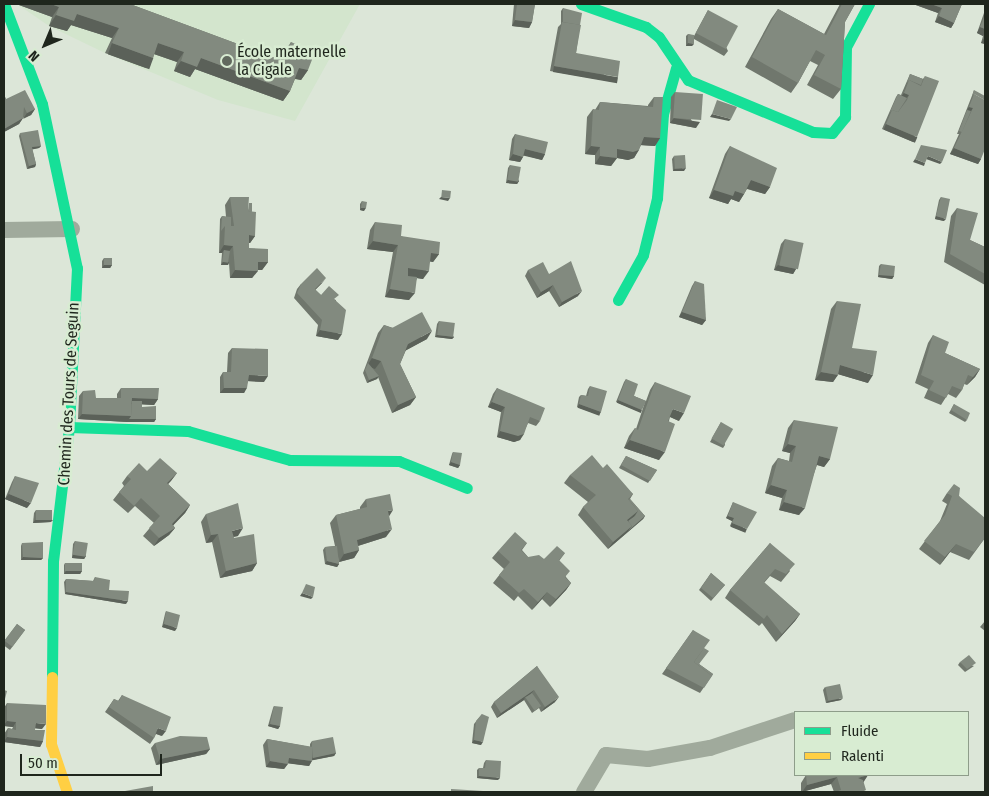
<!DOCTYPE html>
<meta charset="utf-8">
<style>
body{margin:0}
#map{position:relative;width:989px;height:796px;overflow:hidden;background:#dce6d8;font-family:"Fira Sans Condensed",sans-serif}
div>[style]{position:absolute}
.built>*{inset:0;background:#d3e5cd}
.street>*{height:16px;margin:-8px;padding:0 8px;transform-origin:8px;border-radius:8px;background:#a0aa9c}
.fast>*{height:11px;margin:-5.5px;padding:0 5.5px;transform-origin:5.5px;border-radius:5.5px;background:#16e098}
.slow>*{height:11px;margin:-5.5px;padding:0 5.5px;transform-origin:5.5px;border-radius:5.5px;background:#ffcf43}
.wall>*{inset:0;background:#70776d;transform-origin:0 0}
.shaded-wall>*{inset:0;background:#5b6159;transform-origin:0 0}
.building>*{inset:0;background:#828a7f;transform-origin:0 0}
.dots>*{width:14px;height:14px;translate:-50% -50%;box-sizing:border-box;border:2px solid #d8ecd2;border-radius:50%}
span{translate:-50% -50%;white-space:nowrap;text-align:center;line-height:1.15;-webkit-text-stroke:5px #d8ecd2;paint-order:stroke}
.poi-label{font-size:16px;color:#1f261d}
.left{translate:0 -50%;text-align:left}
.street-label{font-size:16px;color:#1f261d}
.frame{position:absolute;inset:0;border:5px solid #1f261d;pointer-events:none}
.legend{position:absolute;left:794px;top:711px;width:175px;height:65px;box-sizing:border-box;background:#d8ecd2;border:1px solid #8e9d8a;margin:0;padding:6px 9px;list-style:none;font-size:15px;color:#1f261d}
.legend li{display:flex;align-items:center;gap:10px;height:25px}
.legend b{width:25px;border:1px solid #8e9d8a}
.north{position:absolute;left:20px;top:20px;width:50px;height:50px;-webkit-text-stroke:4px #d8ecd2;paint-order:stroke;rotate:225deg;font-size:14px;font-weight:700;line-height:20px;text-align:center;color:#1f261d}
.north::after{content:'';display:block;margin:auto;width:18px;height:22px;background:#1f261d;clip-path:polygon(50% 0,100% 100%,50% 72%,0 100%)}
.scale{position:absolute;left:20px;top:754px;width:142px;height:22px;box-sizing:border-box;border:2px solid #1f261d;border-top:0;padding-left:6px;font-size:15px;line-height:18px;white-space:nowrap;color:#1f261d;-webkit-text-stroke:4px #d8ecd2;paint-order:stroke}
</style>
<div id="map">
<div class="built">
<i style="clip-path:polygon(17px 4px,360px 4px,295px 121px,218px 100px,105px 53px,49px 26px)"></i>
</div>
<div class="street">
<i style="left:4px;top:230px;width:68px;rotate:-0.8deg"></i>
<i style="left:584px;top:792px;width:43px;rotate:-59.3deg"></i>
<i style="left:606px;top:755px;width:42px;rotate:5.4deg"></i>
<i style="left:648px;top:759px;width:63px;rotate:-10.1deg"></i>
<i style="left:710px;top:748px;width:89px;rotate:-18.2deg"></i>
</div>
<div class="fast">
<i style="left:4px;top:4px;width:107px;rotate:69.2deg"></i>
<i style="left:42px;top:104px;width:168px;rotate:78deg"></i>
<i style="left:77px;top:268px;width:159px;rotate:92.9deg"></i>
<i style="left:69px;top:427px;width:135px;rotate:96.8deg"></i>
<i style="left:53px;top:561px;width:116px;rotate:90.5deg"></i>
<i style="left:581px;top:4px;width:69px;rotate:19.5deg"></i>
<i style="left:646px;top:27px;width:16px;rotate:38deg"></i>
<i style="left:659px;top:37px;width:52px;rotate:56deg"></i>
<i style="left:688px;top:80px;width:135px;rotate:22.6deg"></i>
<i style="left:813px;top:132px;width:19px;rotate:3deg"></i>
<i style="left:832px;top:133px;width:21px;rotate:-51deg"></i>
<i style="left:845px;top:117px;width:70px;rotate:-89.2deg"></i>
<i style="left:846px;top:47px;width:49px;rotate:-61.9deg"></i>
<i style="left:618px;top:300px;width:51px;rotate:-60.9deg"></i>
<i style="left:643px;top:255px;width:59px;rotate:-76.2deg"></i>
<i style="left:657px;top:198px;width:84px;rotate:-85.9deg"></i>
<i style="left:663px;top:114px;width:48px;rotate:-74.2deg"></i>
<i style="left:69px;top:427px;width:119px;rotate:1.9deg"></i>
<i style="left:188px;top:431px;width:106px;rotate:15.9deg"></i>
<i style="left:290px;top:460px;width:109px;rotate:0.5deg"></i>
<i style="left:399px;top:461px;width:73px;rotate:21.7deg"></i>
</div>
<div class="slow">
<i style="left:52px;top:677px;width:67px;rotate:90.9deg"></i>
<i style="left:51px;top:744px;width:51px;rotate:71.6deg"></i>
</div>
<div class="wall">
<i style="clip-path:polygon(19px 4px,130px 4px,281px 60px,284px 53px,291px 42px,308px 70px,301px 80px,295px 79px,290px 91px,283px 101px,195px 69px,190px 77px,174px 71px,177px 62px,154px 54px,153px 58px,146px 68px,105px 53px,112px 38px,71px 25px,67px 31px,49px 26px,52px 17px,19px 5px)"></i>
<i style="clip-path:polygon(514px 4px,535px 4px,532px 22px,529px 28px,512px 26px)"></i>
<i style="clip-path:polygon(840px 4px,855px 4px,845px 22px,841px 89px,833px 99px,807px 85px,818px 65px,810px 61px,798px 83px,791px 93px,745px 67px,771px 19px,778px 9px,824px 34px)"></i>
<i style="clip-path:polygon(913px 4px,962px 4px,954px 23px,951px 28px,935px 22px,938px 13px)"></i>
<i style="clip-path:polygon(563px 8px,580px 25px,576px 53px,614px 82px,550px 71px,558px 27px,561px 24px,561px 11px)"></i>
<i style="clip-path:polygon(708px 10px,728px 51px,724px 56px,694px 39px,692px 46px,686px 46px,686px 36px,688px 34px,694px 36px)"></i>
<i style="clip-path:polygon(985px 10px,985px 44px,981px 43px,983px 36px,977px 33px)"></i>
<i style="clip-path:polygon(910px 74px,923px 79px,925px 76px,913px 142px,882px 129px,896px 97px,898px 94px,901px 95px)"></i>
<i style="clip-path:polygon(974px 90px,981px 159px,978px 164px,950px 154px,959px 134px,957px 134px,973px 93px)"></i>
<i style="clip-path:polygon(675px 92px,696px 128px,670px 123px,671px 97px)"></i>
<i style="clip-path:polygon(4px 95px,6px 99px,35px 109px,31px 115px,23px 118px,19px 124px,4px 132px)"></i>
<i style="clip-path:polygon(654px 97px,660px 138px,655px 146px,641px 145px,634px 158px,628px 160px,617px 158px,611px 166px,595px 164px,595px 155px,585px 154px,587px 117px,593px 109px,595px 110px,600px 102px,648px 106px,648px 105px)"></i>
<i style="clip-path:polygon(20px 133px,41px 146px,39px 148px,32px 149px,36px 164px,35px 167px,27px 169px,19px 136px)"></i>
<i style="clip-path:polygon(515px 134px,545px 154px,542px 160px,524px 155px,520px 162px,509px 160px,512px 139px)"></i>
<i style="clip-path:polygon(730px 146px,770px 187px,765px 194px,747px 189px,744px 194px,739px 202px,731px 199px,728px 204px,709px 198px,725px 154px)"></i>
<i style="clip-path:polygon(674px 156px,684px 171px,673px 171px,672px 159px)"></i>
<i style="clip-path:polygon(510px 165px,519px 181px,517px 184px,506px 183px,508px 168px)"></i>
<i style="clip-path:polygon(230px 197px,252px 212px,255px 236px,250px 243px,249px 243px,249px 248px,268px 262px,262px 270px,258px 270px,252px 278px,230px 278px,229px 263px,228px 265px,221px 265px,222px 253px,219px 253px,220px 219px,222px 216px,226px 217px,225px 205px)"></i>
<i style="clip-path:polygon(941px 197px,944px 221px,935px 219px,939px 200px)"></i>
<i style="clip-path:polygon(362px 201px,364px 211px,360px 210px,360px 204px)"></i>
<i style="clip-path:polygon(957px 208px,970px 240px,985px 247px,985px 285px,944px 262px,951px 216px)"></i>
<i style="clip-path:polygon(375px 222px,401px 236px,439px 254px,433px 262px,430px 261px,423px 279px,417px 278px,409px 300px,385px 297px,393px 252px,367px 249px,370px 230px)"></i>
<i style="clip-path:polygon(785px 239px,796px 269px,793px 274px,774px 270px,781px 244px)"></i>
<i style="clip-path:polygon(104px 258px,112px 265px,110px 268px,102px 268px,102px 261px)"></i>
<i style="clip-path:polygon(881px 264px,894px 276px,892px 279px,878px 277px,879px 266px)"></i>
<i style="clip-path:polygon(528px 270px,549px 274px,578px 296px,559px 307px,549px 291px,537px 298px,525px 276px)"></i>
<i style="clip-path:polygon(695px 281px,706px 320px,702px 325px,679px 317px,692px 286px)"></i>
<i style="clip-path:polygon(322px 283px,315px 290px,321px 295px,336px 300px,338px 340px,316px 336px,318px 325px,294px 298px,297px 289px,301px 284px)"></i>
<i style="clip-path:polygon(837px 301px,852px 348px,868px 383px,838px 374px,833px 382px,815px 380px,831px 309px)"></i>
<i style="clip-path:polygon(439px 321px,454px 337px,452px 339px,435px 337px,437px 324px)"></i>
<i style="clip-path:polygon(384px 325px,427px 339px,406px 350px,400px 364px,416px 397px,410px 405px,392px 413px,378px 377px,377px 379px,367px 383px,363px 373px,378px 333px)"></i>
<i style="clip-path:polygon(933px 335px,945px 353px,980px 369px,975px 377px,967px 385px,964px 384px,962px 390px,956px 398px,948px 394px,941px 405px,924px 398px,928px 389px,915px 383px,928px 343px)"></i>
<i style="clip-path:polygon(232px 348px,264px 382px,248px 381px,244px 393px,220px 393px,220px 377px,223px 372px,227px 372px,228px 353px)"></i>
<i style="clip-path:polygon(626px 379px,634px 396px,646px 401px,650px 390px,655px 382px,679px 421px,670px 417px,659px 460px,624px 448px,629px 436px,635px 428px,636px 429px,645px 402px,640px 412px,616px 402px,624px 382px)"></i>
<i style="clip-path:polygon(590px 386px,601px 412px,599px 415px,577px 407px,579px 397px,581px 395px,586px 396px,588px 389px)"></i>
<i style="clip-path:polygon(121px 388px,158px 399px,154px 405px,142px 404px,142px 407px,156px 419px,154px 422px,127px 422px,78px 419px,79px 396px,83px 391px,96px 398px,117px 398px,117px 394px)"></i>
<i style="clip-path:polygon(497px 388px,540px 421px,536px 426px,528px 423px,520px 440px,514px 442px,497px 437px,501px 412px,488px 407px,493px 394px)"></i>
<i style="clip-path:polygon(954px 404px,967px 420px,965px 422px,949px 413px)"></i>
<i style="clip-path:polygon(794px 420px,830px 459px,824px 467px,817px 465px,799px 515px,779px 510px,782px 498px,765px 493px,772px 466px,778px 458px,789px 461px,790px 453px,782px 451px,788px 428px)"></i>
<i style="clip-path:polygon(721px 422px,725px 445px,723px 448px,710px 442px)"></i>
<i style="clip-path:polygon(453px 452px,460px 465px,458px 468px,449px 465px,452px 454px)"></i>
<i style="clip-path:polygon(626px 456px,657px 470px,648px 483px,619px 468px)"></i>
<i style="clip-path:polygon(603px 468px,633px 494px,630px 499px,645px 516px,643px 519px,608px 549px,578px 515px,583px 507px,588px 502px,564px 483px,570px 475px)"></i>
<i style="clip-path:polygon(147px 471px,177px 473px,168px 484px,190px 505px,185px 513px,173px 525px,175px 528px,169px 535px,154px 546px,143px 536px,154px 523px,135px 506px,128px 513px,113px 500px,124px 486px,122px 483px,127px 476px)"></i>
<i style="clip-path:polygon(15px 476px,27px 508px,5px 499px,12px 482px)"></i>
<i style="clip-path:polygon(947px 493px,959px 496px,985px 538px,969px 560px,950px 552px,940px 565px,919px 549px,940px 521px,947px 504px,942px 501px)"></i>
<i style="clip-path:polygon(366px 499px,389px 516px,386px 537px,358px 546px,359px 550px,354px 558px,339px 562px,338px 557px,339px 564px,337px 567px,325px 564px,323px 550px,325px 547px,335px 546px,330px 523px,336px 515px,360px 509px,360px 507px)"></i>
<i style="clip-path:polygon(733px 502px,745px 532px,730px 526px,732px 521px,726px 518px)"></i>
<i style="clip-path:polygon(36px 510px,51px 522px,33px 523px,34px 513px)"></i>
<i style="clip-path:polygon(206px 514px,238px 536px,233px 537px,234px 538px,257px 563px,252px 571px,220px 578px,212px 542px,206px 543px,201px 522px)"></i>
<i style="clip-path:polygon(75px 541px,86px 556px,84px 559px,72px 558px,73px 544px)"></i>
<i style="clip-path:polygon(22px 543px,43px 558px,41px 560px,21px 560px,21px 546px)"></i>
<i style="clip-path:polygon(527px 543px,522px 550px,528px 557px,544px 559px,565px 553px,559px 561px,566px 577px,571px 583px,566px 590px,550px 607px,542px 599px,532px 610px,518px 596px,514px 601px,493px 583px,504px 569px,492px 558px,498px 551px)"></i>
<i style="clip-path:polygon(770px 543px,790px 571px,781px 582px,770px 576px,764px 583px,800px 614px,795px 621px,776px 642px,762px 623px,759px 626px,725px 598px,730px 590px)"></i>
<i style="clip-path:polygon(65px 563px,82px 571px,80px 574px,64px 574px,64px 565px)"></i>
<i style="clip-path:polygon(711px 573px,725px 585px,711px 601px,699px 590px)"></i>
<i style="clip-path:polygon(95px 577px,109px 590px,126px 604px,65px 594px,64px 582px,66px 579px,93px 581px)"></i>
<i style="clip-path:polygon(166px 611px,175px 631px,162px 627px,165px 614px)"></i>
<i style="clip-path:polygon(985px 621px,985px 631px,980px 627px)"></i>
<i style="left:17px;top:624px;width:10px;height:25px;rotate:37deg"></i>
<i style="clip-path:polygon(693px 630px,704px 648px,699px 664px,713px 674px,700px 693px,662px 674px)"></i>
<i style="clip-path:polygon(960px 662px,974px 666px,965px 672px,958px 665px)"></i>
<i style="clip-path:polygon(537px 666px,555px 702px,541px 712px,539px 708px,532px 713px,524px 700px,497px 718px,491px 707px,494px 702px)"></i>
<i style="clip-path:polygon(825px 687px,841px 700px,826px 703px,823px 690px)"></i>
<i style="clip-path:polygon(122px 695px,162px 736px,156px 734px,154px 738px,150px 744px,105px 712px,114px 699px,118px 701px)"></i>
<i style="clip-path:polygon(7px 703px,42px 729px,35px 728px,35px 730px,43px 741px,40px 747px,4px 742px,4px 734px,8px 728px,12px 729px,13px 727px,4px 726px,4px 708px)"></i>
<i style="clip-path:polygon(274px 706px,280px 726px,278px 729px,268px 726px,273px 708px)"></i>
<i style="clip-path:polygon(482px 714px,481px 745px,472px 743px,474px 724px)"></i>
<i style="clip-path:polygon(267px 739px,310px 747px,310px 744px,312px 741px,336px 753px,334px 756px,312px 760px,309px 766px,288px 763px,284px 769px,266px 767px,263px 745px)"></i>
<i style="clip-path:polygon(155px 743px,210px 749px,206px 754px,156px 765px,151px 748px)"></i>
<i style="clip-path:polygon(486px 760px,498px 780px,477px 778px,477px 770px,479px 768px,483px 768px,484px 763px)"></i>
<i style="clip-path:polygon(806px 775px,868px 775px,863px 782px,864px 792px,834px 792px,831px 784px,801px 792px,801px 783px)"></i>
</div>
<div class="shaded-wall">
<i style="clip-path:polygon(20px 4px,51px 4px,59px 7px,52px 17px,19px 5px)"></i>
<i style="clip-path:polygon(913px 4px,931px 4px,942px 8px,938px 13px)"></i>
<i style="clip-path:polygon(77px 14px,119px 28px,112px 38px,71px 25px,67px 31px,49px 26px,56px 15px)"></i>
<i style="clip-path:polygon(939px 16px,954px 23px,951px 28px,935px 22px)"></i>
<i style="clip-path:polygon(515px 20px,532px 22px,529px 28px,512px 26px)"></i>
<i style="clip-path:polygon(980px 27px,985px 29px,985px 33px,983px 36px,977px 33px)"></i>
<i style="clip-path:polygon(985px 37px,985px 44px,981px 43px)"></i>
<i style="left:112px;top:43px;width:44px;height:12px;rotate:20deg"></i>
<i style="clip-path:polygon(158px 43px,184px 52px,177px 62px,151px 53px)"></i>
<i style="clip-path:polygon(688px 43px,694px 44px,692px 46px,686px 46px)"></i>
<i style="clip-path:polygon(201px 58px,290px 91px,283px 101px,195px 69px,190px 77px,174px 71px,181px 61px)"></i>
<i style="left:554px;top:66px;width:65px;height:6px;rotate:10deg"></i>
<i style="clip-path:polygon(299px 68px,308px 70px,301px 80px,292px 78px)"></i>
<i style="clip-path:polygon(904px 93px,909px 95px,905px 100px,900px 98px)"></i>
<i style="clip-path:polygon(969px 107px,973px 108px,969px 114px,967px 110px)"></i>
<i style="clip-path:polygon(35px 109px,31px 115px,23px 119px,27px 113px)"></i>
<i style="clip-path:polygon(712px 114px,731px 119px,729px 121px,710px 117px)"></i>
<i style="clip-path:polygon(23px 118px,19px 124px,4px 132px,4px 129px)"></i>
<i style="clip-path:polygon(674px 118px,700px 122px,696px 128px,670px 123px)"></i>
<i style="left:886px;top:124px;width:34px;height:6px;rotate:23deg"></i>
<i style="clip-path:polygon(644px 137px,660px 138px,655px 146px,639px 145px)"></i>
<i style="clip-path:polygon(41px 146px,39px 148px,30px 150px,32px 147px)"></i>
<i style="clip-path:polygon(591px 146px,600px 147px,595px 155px,585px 154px)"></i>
<i style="clip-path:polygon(954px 148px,981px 159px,978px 164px,950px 154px)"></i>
<i style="clip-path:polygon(525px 149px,545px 154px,542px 160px,521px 155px)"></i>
<i style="clip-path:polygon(617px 149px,639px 150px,634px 158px,628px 160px,612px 157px)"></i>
<i style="clip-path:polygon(513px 154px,523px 157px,520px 162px,509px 160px)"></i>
<i style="clip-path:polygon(600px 156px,617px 158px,611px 166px,595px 164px)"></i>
<i style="clip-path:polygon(928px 156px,942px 162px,940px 164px,926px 159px)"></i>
<i style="clip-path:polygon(915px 159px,925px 163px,924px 166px,913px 162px)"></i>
<i style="clip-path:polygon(36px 164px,35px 167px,27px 169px,29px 166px)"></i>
<i style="clip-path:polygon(686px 168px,684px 171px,673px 171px,674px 169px)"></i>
<i style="clip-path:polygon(508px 180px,519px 181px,517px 184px,506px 183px)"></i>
<i style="clip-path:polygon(751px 180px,770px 187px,765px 194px,745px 188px)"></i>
<i style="clip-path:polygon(714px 190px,735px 191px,744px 194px,739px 202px,731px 199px,728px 204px,709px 198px)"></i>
<i style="clip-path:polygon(441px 197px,450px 198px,448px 201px,439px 199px)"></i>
<i style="clip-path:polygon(361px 208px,366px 208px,364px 211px,360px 210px)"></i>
<i style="clip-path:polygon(936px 216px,946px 219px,944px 221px,935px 219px)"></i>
<i style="clip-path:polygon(249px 235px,255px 236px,250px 243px,244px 243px)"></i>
<i style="clip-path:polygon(373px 241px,398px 245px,393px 252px,367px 249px)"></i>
<i style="clip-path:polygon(224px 245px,233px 246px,228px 253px,224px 250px,222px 253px,219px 253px)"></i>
<i style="clip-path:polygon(431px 253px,439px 254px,433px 262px,426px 261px)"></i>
<i style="clip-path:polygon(223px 262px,229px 262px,228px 265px,221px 265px)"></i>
<i style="clip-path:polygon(258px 262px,268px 262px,262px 270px,253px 270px)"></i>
<i style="clip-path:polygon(104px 265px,112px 265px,110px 268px,102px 268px)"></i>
<i style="clip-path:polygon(778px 265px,796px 269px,793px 274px,774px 270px)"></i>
<i style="clip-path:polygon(408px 268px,429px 271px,423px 279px,403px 276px)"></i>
<i style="clip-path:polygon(235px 270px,258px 271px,252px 278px,230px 278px)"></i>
<i style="clip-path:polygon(879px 275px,894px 276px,892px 279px,878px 277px)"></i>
<i style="clip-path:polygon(326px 278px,322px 283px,311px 294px,315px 289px)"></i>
<i style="clip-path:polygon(553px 285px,549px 291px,537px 298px,541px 292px)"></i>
<i style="clip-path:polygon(390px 289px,415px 293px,409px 300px,385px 297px)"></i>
<i style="clip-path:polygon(582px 291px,578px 296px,559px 307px,562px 302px)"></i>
<i style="clip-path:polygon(682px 312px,706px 320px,702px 325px,679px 317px)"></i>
<i style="clip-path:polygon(320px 330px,342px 334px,338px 340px,316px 336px)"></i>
<i style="clip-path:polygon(432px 331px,427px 339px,403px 352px,408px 344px)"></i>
<i style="clip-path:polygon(437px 335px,454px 337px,452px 339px,435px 337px)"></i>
<i style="clip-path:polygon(372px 358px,381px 361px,375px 369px,367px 366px)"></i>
<i style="clip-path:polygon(840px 365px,873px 375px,868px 383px,834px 373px)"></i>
<i style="clip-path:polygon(980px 369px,975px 377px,967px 385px,973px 377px)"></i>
<i style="clip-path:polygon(821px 372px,838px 375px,833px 382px,815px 380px)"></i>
<i style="clip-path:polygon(249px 375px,268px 376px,264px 382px,245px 381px)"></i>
<i style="clip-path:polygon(379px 376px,377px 379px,367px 383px,369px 380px)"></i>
<i style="clip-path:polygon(224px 388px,247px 388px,244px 393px,220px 393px)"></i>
<i style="clip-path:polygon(416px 397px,410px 405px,392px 413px,398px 405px)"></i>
<i style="clip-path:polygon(132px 398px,158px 399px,154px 405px,130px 404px)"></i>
<i style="left:618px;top:400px;width:26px;height:3px;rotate:23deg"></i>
<i style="clip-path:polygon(492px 402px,505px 407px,501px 412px,488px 407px)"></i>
<i style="left:579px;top:404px;width:23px;height:4px;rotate:20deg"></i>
<i style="clip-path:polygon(673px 409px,684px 413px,679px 421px,668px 416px)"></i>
<i style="clip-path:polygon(82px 414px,131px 416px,156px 419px,154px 422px,127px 422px,78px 419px)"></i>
<i style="clip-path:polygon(500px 431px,524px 434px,520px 440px,514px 442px,497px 437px)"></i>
<i style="clip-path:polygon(630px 440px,665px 452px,659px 460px,624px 448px)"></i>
<i style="clip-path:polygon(788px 444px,796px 446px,790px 453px,782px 451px)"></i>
<i style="clip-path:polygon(819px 456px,830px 459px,824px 467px,814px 464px)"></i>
<i style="clip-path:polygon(451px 462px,460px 465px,458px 468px,449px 465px)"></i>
<i style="clip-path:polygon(177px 473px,171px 481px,161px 491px,167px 483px)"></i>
<i style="clip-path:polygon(771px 485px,787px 490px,782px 498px,765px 493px)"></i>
<i style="clip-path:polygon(9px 494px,31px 503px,27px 508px,5px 499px)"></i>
<i style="clip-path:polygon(784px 502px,805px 508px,799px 515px,779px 510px)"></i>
<i style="clip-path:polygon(190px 505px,185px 513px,167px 532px,172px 524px)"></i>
<i style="clip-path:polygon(393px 510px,388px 518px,388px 511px)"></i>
<i style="clip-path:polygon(638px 511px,633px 518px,624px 526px,627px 520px)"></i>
<i style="clip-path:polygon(645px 516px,643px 519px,608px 549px,613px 542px,632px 526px)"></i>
<i style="clip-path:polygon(728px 516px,734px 518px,732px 521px,726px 518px)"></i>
<i style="clip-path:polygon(35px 520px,53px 520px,51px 522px,33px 523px)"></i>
<i style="left:732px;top:523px;width:16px;height:4px;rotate:22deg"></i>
<i style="clip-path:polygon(175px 528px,169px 535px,154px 546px,159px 538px)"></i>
<i style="clip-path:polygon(243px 528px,238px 536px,227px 538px,232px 531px)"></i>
<i style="clip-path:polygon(392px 529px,386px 537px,351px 548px,357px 540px)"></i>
<i style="clip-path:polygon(218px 534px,212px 542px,206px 543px,211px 535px)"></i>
<i style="clip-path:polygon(956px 544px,950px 552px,940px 565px,945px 557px)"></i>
<i style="clip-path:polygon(359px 550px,354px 558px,339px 562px,344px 554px)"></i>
<i style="clip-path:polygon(73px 555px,86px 556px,84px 559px,72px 558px)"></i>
<i style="clip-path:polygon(23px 557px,43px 558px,41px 560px,21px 560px)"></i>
<i style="clip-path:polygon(327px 561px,339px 564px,337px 567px,325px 564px)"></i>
<i style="clip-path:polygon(257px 563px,252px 571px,220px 578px,226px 571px)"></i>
<i style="clip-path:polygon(66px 571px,82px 571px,80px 574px,64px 574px)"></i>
<i style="clip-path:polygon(571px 583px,566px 590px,550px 607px,556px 599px)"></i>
<i style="clip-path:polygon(66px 592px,128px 601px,126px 604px,65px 594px)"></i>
<i style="clip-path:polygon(547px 592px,542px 599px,532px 610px,538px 602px)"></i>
<i style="clip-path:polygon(302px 593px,313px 597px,311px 599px,300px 596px)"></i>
<i style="clip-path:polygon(800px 614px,795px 621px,776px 642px,782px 634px)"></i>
<i style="clip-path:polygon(164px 624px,177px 628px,175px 631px,162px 627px)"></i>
<i style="clip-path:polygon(534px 690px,530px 695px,525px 697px,524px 700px,497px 718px,501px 713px)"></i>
<i style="clip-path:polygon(559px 697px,555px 702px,541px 712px,545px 707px)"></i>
<i style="clip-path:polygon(843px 698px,841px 700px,826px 703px,828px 701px)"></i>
<i style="clip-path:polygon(7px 721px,16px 722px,13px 727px,4px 726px,4px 725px)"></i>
<i style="clip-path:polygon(36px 723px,46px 724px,42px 729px,32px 728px)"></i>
<i style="clip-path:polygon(270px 724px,280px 726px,278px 729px,268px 726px)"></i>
<i style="clip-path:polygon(158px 728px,166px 731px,162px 736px,154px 733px)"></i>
<i style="clip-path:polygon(7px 737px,43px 741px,40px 747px,4px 742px)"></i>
<i style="clip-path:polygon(474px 740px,483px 742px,481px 745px,472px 743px)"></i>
<i style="clip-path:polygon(210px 749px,206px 754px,156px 765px,160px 759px)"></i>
<i style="clip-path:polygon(336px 753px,334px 756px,309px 761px,311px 758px)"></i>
<i style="clip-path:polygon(289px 758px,312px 761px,309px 766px,285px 763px)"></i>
<i style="clip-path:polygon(270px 761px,288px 764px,284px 769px,266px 767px)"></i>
<i style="clip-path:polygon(868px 775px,863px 783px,858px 778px)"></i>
<i style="clip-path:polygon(479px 776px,500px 778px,498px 780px,477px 778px)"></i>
<i style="clip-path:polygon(837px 777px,831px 784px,802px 792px,807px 785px)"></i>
</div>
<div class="building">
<i style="clip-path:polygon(51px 4px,130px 4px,284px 61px,291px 42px,315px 52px,308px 70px,299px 68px,290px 91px,201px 58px,197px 67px,181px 61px,184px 52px,158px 43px,153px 58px,112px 43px,119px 28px,77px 14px,74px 21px,56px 15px,59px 7px)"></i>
<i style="clip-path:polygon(517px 4px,535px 4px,532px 22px,515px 20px)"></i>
<i style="clip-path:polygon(842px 4px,855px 4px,845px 22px,841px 89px,814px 75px,825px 55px,816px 50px,798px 83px,752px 57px,778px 9px,826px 35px)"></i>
<i style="clip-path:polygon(931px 4px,962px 4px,954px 23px,939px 16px,942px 8px)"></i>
<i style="clip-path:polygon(563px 8px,582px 13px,580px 25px,563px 22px)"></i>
<i style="left:708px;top:10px;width:34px;height:26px;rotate:28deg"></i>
<i style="clip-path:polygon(985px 15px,985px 29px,980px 27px)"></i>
<i style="clip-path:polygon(562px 22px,581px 25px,576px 53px,620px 61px,618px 77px,554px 66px)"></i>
<i style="clip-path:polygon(688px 34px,694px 35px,694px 44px,688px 43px)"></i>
<i style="clip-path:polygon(910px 74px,923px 79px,921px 85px,909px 80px,907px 83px)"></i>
<i style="clip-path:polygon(925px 76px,939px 81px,917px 137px,886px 124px,892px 110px,898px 112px,907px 100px,909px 95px,904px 93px,909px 80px,921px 86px)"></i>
<i style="clip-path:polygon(25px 90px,35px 109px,27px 113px,24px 107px,23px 118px,4px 129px,4px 95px,6px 99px)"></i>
<i style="clip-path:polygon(974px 90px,985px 96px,985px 100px,974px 94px,972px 96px)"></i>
<i style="left:675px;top:92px;width:28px;height:26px;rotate:4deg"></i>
<i style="clip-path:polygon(898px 94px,907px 98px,898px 112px,892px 110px,890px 112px)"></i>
<i style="clip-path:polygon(974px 94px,985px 100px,985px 149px,981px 159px,954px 148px,973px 108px,969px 107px)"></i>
<i style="clip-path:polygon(654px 97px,663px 97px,660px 138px,644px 137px,639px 150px,633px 152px,617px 149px,617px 158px,600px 156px,600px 147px,591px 146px,593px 109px,599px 110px,600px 102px,653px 107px)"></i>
<i style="clip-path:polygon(717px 100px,737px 107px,731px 119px,712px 114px)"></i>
<i style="clip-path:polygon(967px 110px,971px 111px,962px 132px,959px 131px)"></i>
<i style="clip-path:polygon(38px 130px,41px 146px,32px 147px,36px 164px,29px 166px,20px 133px)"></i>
<i style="clip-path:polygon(515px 134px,548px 142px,545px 154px,525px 149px,523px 157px,513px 154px)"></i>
<i style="clip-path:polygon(921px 145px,947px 150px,942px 162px,928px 156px,925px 163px,915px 159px)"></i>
<i style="clip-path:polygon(730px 146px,777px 168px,770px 187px,751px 180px,744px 194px,735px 191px,733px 196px,714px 190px)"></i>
<i style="left:685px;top:155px;width:13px;height:11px;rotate:86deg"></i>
<i style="left:510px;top:165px;width:11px;height:15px;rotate:10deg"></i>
<i style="left:442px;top:190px;width:9px;height:7px;rotate:6deg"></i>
<i style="clip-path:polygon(230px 197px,249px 197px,248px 211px,256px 212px,255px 236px,249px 235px,249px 248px,268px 249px,268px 262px,258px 262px,258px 271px,235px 270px,233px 246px,224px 245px,225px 226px,234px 226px)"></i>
<i style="clip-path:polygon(941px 197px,950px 199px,946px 219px,936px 216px)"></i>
<i style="clip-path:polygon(362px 201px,367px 202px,366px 208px,361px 208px)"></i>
<i style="clip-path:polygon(249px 203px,252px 203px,252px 212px,248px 211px)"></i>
<i style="clip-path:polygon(957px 208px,978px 213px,970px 240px,985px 247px,985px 274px,950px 254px)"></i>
<i style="clip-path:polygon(222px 216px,231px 217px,231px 226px,225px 226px,221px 231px)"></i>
<i style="clip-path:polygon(375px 222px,402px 225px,401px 236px,440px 242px,439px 254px,431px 253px,429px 271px,408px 268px,408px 276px,417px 277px,415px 293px,390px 289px,398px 245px,373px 241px)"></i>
<i style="left:785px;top:239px;width:19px;height:27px;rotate:12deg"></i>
<i style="left:224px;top:250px;width:6px;height:12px;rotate:9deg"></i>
<i style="left:104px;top:258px;width:8px;height:7px"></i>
<i style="clip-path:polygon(571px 261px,582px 291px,562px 302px,553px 285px,541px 292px,528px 270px,543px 262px,549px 274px)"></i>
<i style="clip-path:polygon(881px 264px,895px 266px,894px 276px,879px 275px)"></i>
<i style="clip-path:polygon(317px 268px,326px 278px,315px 289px,321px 295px,329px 286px,339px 295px,334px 299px,346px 310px,342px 334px,320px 330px,322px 320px,297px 293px,301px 284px)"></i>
<i style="clip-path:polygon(695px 281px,704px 284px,706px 320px,682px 312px)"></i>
<i style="clip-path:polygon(837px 301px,861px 304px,852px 348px,877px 351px,873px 375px,840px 365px,838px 375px,821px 372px)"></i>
<i style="clip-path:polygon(422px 312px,432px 331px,408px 344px,400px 364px,416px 397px,398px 405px,381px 361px,372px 358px,384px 325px,392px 328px)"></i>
<i style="left:439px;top:321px;width:16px;height:14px;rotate:7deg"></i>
<i style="clip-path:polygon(933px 335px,949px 342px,945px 353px,980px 369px,973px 377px,968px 375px,962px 390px,952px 386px,946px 398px,929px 390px,934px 381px,921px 375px)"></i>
<i style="clip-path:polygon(232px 348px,268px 349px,268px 376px,249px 375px,247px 388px,224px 388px,223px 372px,231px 372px)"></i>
<i style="clip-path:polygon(368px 363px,379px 376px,369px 380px,365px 370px)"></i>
<i style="clip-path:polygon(626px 379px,638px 384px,634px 396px,646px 401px,642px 410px,618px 400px)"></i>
<i style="clip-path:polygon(655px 382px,691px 396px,684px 413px,673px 409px,668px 421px,675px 424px,665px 452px,630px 440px,635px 428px,638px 430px)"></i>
<i style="clip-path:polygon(590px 386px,607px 391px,601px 412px,579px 404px,581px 395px,588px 396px)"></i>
<i style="clip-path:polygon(121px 388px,159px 388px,158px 399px,132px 398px,131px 416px,82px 414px,83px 391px,95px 390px,96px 398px,121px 398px)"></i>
<i style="clip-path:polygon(497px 388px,545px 408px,540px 421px,530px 417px,524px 434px,518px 436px,500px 431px,505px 407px,492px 402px)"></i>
<i style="clip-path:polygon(132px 401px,142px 401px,142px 407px,156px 406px,156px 419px,129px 419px,131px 416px)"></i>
<i style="clip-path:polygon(954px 404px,970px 413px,967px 420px,951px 410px)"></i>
<i style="clip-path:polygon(794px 420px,838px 427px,830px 459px,819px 456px,805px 508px,784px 502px,787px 490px,771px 485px,778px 458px,792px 462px,796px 446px,788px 444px)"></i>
<i style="left:721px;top:422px;width:14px;height:19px;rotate:30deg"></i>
<i style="clip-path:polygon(453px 452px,462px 453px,460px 465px,451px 462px)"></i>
<i style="clip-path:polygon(592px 455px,603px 468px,607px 464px,633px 494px,628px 499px,638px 511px,627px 520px,632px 526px,613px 542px,583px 507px,596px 495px,570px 475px)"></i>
<i style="clip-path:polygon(626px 456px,657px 470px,650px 481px,621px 465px)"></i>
<i style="clip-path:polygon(160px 458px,177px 473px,167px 483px,190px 505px,172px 524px,175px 528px,159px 538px,149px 528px,160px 516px,141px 498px,134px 506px,119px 492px,131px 479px,127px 476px,139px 463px,147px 471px)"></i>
<i style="clip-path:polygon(15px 476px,39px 483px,31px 503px,9px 494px)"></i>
<i style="clip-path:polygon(954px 484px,960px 488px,959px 496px,985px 518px,985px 538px,974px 552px,956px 544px,945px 557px,924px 541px,945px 515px,952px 496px,947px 493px)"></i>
<i style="clip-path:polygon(390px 494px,393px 510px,388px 511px,392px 529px,357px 540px,359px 550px,344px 554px,336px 515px,367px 507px,366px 499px)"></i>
<i style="clip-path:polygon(630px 499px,645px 516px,628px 531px,632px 526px,628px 521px,635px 516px,638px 511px,629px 500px)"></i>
<i style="clip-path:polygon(733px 502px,757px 512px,747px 529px,732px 523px,734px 518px,728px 516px)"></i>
<i style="clip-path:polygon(238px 503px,243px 528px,232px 531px,234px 538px,254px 534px,257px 563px,226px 571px,218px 534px,211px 535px,206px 514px)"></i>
<i style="left:36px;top:510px;width:16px;height:10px"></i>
<i style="clip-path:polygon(515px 532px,527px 543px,521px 550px,528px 557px,539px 555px,544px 559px,557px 546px,565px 553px,559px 560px,570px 571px,565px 577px,571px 583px,556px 599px,547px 592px,538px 602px,524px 589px,519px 593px,499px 575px,510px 562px,498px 551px)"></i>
<i style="left:75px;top:541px;width:13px;height:14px;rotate:9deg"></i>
<i style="clip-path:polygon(43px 542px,43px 558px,23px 557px,22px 543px)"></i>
<i style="clip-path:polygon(770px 543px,795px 564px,786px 574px,775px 569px,764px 582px,800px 614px,782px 634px,767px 615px,764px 619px,730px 590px)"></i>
<i style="clip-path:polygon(337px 546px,339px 564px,327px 561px,325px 547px)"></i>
<i style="left:65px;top:563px;width:17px;height:8px"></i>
<i style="clip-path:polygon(711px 573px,725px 585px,713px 598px,701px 588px)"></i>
<i style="clip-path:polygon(95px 577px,110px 580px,109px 590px,129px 591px,128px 601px,66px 592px,66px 579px,94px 581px)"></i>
<i style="clip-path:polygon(306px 584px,315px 587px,313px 597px,302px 593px)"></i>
<i style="clip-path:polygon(166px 611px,180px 615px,177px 628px,164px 624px)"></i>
<i style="left:17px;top:624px;width:10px;height:21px;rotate:37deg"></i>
<i style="clip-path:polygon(693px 630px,710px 640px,694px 662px,712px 676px,704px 688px,666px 668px)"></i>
<i style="clip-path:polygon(704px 648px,709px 651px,699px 664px,713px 674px,711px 678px,712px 676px,694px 662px)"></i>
<i style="clip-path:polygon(969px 655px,976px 663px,967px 669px,960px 662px)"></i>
<i style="clip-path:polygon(537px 666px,559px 697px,545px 707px,534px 690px,501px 713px,494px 702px)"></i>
<i style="left:840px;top:684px;width:14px;height:15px;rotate:78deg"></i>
<i style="clip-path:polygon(4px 690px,7px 691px,4px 703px)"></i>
<i style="left:532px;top:693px;width:16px;height:8px;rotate:55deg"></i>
<i style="clip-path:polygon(122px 695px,171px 717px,166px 731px,158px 728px,154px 738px,109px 707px,114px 699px,119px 701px)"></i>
<i style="clip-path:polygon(7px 703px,46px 705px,46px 724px,36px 723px,35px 730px,45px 730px,43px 741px,7px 737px,8px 728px,16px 730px,16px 722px,7px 721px)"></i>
<i style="clip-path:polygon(274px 706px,283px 707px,280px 726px,270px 724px)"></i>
<i style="clip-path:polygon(482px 714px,489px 717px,483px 742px,474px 740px,476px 721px)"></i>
<i style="clip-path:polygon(180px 736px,207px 737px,210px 749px,160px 759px,155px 743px)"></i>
<i style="clip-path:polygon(333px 737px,336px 753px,313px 758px,313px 747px,312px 747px,312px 741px)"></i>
<i style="clip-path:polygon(267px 739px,313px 747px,312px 761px,289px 758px,288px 764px,270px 761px)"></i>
<i style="clip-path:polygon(486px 760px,501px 761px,500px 778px,479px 776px,479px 768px,485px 768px)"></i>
<i style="clip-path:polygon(806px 775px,868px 775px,858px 778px,863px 780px,866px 790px,862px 792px,835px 792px,841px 790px,837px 777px,807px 785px)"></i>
<i style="clip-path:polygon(153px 786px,153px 792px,125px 792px,125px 791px)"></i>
<i style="clip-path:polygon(451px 789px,483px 791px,482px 792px,451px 792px)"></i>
</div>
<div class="dots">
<i style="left:227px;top:61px;background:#61695e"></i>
</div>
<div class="poi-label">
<span class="left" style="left:237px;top:61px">École maternelle<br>la Cigale</span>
</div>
<div class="street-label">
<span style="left:69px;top:394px;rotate:-87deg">Chemin des Tours de Seguin</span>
</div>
<div class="frame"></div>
<ul class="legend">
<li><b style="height:6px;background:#16e098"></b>Fluide</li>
<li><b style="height:6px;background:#ffcf43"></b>Ralenti</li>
</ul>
<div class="north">N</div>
<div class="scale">50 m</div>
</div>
